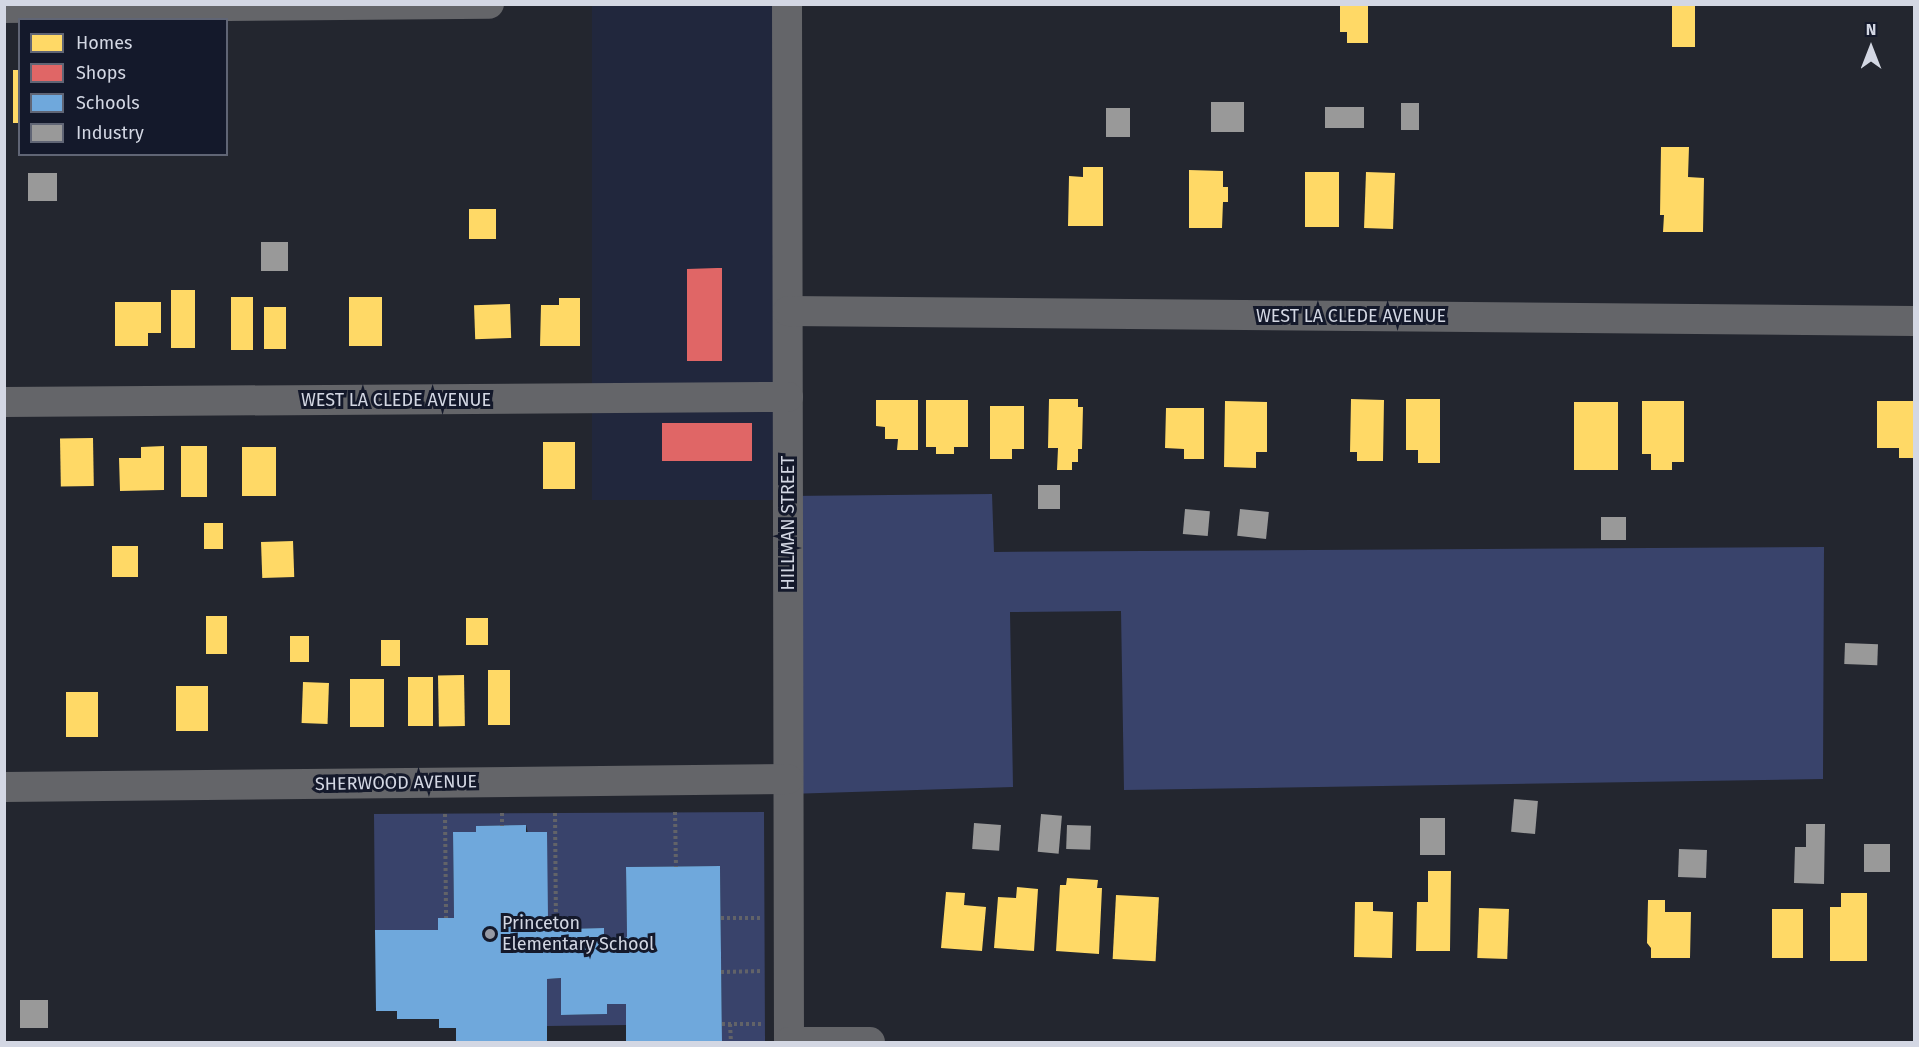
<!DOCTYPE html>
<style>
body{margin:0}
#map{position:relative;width:1919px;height:1047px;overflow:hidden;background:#23262f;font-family:"Fira Sans",sans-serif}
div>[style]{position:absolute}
.built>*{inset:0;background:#21273d;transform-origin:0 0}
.green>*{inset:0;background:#39436b}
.homes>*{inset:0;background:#ffd966;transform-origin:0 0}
.shops>*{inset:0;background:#e06666;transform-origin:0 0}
.schools>*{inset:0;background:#6fa8dc}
.industry>*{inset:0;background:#999;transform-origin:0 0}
.path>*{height:4px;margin-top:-2px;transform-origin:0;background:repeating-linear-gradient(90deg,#626368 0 3px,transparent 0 6px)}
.minor>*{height:30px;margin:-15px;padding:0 15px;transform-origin:15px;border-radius:15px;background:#646569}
.dots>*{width:16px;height:16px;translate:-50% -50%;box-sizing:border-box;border:3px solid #14192b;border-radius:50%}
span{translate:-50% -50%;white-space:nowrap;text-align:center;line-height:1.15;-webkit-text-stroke:6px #14192b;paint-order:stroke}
.street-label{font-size:18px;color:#d3d7e3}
.poi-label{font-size:18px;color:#d3d7e3}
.left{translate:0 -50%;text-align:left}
.frame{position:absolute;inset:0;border:6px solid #d3d7e3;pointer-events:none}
.legend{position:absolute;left:18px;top:18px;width:210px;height:138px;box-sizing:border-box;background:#14192b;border:2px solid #606575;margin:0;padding:8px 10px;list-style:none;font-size:18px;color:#d3d7e3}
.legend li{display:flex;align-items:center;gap:12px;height:30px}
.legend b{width:30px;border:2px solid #606575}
.north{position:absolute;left:1841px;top:18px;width:60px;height:60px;-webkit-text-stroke:4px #14192b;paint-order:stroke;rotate:0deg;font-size:16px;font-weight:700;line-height:24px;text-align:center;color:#d3d7e3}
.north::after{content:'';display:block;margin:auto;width:21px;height:27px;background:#d3d7e3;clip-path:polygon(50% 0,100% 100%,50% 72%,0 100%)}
</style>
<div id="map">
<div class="built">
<i style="left:592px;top:5px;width:195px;height:495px"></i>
</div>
<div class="green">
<i style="clip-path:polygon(992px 494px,994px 552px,1824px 547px,1823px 779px,1124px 790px,1121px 611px,1010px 612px,1013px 787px,788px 794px,788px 496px)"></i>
<i style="clip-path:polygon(764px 812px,765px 1042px,722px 1042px,720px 866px,626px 867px,627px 937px,604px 938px,604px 928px,562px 929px,562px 918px,548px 918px,526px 825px,476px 826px,476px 832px,453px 832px,454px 918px,438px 919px,438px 930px,375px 930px,374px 814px)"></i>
<i style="clip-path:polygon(561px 978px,561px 1015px,607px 1014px,607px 1004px,626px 1004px,626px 1025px,547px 1026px,547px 979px)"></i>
</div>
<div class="homes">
<i style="clip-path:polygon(1340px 4px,1368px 4px,1368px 43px,1347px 43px,1347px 32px,1340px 32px)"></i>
<i style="left:1672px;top:5px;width:23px;height:42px"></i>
<i style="left:13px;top:70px;width:7px;height:53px"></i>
<i style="clip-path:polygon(1661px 147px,1689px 147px,1688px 177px,1704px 178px,1703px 232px,1663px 232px,1664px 215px,1660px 215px)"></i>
<i style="clip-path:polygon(1083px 167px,1103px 167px,1103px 226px,1068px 226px,1069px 176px,1083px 177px)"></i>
<i style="clip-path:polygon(1189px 170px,1223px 171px,1223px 187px,1228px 187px,1228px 202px,1223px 202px,1222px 228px,1189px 228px)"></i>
<i style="left:1305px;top:172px;width:34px;height:55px"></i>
<i style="left:1366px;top:172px;width:29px;height:56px;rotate:2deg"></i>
<i style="left:469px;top:209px;width:27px;height:30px"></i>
<i style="left:171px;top:290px;width:24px;height:58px"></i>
<i style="left:231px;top:297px;width:22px;height:53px"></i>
<i style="left:349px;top:297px;width:33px;height:49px"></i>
<i style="clip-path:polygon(559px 298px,580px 298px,580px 346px,540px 346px,541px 305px,559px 305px)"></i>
<i style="clip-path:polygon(115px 302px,161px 302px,161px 333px,148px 333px,148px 346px,115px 346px)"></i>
<i style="left:510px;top:304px;width:34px;height:36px;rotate:88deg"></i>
<i style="left:264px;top:307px;width:22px;height:42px"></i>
<i style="clip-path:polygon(1049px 399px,1078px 399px,1078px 407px,1083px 407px,1082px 449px,1078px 449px,1078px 462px,1072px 462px,1072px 470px,1057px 470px,1058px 448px,1048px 448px)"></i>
<i style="clip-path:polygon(1351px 399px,1384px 400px,1383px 461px,1357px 461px,1357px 452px,1350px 452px)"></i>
<i style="clip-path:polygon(1406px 399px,1440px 399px,1440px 463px,1418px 463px,1418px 450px,1406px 450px)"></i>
<i style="clip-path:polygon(876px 400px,918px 400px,918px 450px,897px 450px,898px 439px,885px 439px,885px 427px,876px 426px)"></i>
<i style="clip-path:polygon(926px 400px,968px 400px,968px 447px,954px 447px,954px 454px,936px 454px,936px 447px,926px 447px)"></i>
<i style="clip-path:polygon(1225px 401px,1267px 402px,1267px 452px,1256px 452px,1256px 468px,1224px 467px)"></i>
<i style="clip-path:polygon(1642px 401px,1684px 401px,1684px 462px,1672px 462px,1672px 470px,1651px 470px,1651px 454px,1642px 454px)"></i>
<i style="clip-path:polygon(1877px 401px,1914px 401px,1914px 458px,1899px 458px,1899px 448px,1877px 448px)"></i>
<i style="left:1574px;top:402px;width:44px;height:68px"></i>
<i style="clip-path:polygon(990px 406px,1024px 406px,1024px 449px,1012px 449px,1012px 459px,990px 459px)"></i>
<i style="clip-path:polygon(1166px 408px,1204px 408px,1204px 459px,1184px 459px,1184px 449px,1165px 448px)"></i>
<i style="left:93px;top:438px;width:48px;height:33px;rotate:89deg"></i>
<i style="left:543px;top:442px;width:32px;height:47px"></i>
<i style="clip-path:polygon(164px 446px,164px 490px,120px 491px,119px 458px,141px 458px,141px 447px)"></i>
<i style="left:181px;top:446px;width:26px;height:51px"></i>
<i style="left:276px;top:447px;width:49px;height:34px;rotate:90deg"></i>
<i style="left:204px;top:523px;width:19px;height:26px"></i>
<i style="left:293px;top:541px;width:36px;height:32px;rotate:88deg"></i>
<i style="left:112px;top:546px;width:26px;height:31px"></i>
<i style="left:206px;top:616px;width:21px;height:38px"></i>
<i style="left:466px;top:618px;width:22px;height:27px"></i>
<i style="left:290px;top:636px;width:19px;height:26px"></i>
<i style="left:381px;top:640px;width:19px;height:26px"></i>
<i style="left:488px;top:670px;width:22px;height:55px"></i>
<i style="left:464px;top:675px;width:51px;height:26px;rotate:89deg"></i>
<i style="left:408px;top:677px;width:25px;height:49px"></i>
<i style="left:350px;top:679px;width:34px;height:48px"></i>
<i style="left:303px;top:682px;width:26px;height:41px;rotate:2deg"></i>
<i style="left:208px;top:686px;width:45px;height:32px;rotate:90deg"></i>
<i style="left:66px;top:692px;width:32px;height:45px"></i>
<i style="clip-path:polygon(1428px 871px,1451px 871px,1450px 951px,1416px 951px,1417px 902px,1428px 902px)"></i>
<i style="clip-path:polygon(1067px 878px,1098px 880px,1097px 888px,1102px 888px,1099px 954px,1056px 951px,1060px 885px,1066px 885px)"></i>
<i style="clip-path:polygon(1017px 887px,1038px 889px,1034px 951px,994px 948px,998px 897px,1016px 898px)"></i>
<i style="clip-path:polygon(946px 892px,965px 893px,964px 905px,986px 907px,982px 951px,941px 948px)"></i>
<i style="clip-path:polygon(1841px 893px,1867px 893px,1867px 961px,1830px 961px,1830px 907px,1841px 907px)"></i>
<i style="left:1116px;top:895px;width:43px;height:64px;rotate:3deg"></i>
<i style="clip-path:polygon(1648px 900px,1665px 900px,1665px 912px,1691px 912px,1690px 958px,1651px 958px,1651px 948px,1647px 943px)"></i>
<i style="clip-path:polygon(1355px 902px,1373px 902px,1373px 911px,1393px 912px,1392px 958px,1354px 957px)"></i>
<i style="left:1479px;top:908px;width:30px;height:50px;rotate:2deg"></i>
<i style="left:1803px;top:909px;width:49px;height:31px;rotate:90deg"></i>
</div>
<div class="shops">
<i style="clip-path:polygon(717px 268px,722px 268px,722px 361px,687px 361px,687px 269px)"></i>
<i style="left:662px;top:423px;width:90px;height:38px"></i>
</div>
<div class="schools">
<i style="clip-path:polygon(526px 825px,526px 832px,547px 832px,548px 918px,562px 918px,562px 929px,604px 928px,604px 938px,627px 937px,626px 867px,720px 866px,722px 1042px,626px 1042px,626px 1004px,607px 1004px,607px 1014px,561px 1015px,561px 978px,547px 979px,547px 1042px,456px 1042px,456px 1028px,439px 1028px,439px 1019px,397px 1019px,397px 1011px,376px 1011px,375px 930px,438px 930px,438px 918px,454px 918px,453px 832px,476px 832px,476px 826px)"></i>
</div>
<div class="industry">
<i style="left:1211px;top:102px;width:33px;height:30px"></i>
<i style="left:1401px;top:103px;width:18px;height:27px"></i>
<i style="left:1325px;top:107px;width:39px;height:21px"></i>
<i style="left:1106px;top:108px;width:24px;height:29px"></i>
<i style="left:28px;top:173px;width:29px;height:28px"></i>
<i style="left:288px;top:242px;width:29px;height:27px;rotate:90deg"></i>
<i style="left:1038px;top:485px;width:22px;height:24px"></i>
<i style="left:1185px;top:509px;width:25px;height:25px;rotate:5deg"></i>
<i style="left:1240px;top:509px;width:29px;height:27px;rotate:6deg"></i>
<i style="left:1601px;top:517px;width:25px;height:23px"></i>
<i style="left:1845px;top:643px;width:33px;height:21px;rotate:2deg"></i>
<i style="left:1514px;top:799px;width:24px;height:33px;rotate:5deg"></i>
<i style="left:1041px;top:814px;width:21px;height:38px;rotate:5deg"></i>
<i style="left:1445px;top:818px;width:37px;height:25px;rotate:90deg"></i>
<i style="left:974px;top:823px;width:27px;height:26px;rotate:4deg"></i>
<i style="clip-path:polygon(1806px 824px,1825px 824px,1824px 884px,1794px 883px,1795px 847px,1806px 847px)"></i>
<i style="left:1067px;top:825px;width:24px;height:24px;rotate:2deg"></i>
<i style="left:1864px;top:844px;width:26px;height:28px"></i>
<i style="left:1679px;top:849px;width:28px;height:28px;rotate:2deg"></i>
<i style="left:20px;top:1000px;width:28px;height:28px"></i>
</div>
<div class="path">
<i style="left:675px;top:812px;width:55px;rotate:89deg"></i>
<i style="left:502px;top:813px;width:13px;rotate:90deg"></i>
<i style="left:555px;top:813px;width:105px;rotate:89.5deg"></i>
<i style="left:445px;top:814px;width:104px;rotate:89.4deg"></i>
<i style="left:721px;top:918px;width:41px"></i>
<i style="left:721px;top:972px;width:42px;rotate:-1.4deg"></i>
<i style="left:722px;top:1024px;width:41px"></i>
<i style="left:730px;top:1024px;width:18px;rotate:87deg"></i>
</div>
<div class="minor">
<i style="left:787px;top:4px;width:1038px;rotate:89.89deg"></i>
<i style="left:4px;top:8px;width:485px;rotate:-0.5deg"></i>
<i style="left:788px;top:311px;width:1126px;rotate:0.51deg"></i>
<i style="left:4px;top:402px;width:784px;rotate:-0.37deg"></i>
<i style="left:4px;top:787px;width:784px;rotate:-0.58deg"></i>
<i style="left:789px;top:1042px;width:81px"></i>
</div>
<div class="dots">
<i style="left:490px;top:934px;background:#9599a4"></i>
</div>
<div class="street-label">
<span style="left:1351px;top:316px">WEST LA CLEDE AVENUE</span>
<span style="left:396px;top:400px">WEST LA CLEDE AVENUE</span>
<span style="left:788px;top:523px;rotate:-90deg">HILLMAN STREET</span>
<span style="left:396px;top:783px;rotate:-1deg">SHERWOOD AVENUE</span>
</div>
<div class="poi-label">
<span class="left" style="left:502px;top:934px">Princeton<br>Elementary School</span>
</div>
<div class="frame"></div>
<ul class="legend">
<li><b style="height:16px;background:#ffd966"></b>Homes</li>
<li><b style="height:16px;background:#e06666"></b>Shops</li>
<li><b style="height:16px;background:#6fa8dc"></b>Schools</li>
<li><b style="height:16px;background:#999"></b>Industry</li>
</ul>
<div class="north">N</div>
</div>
